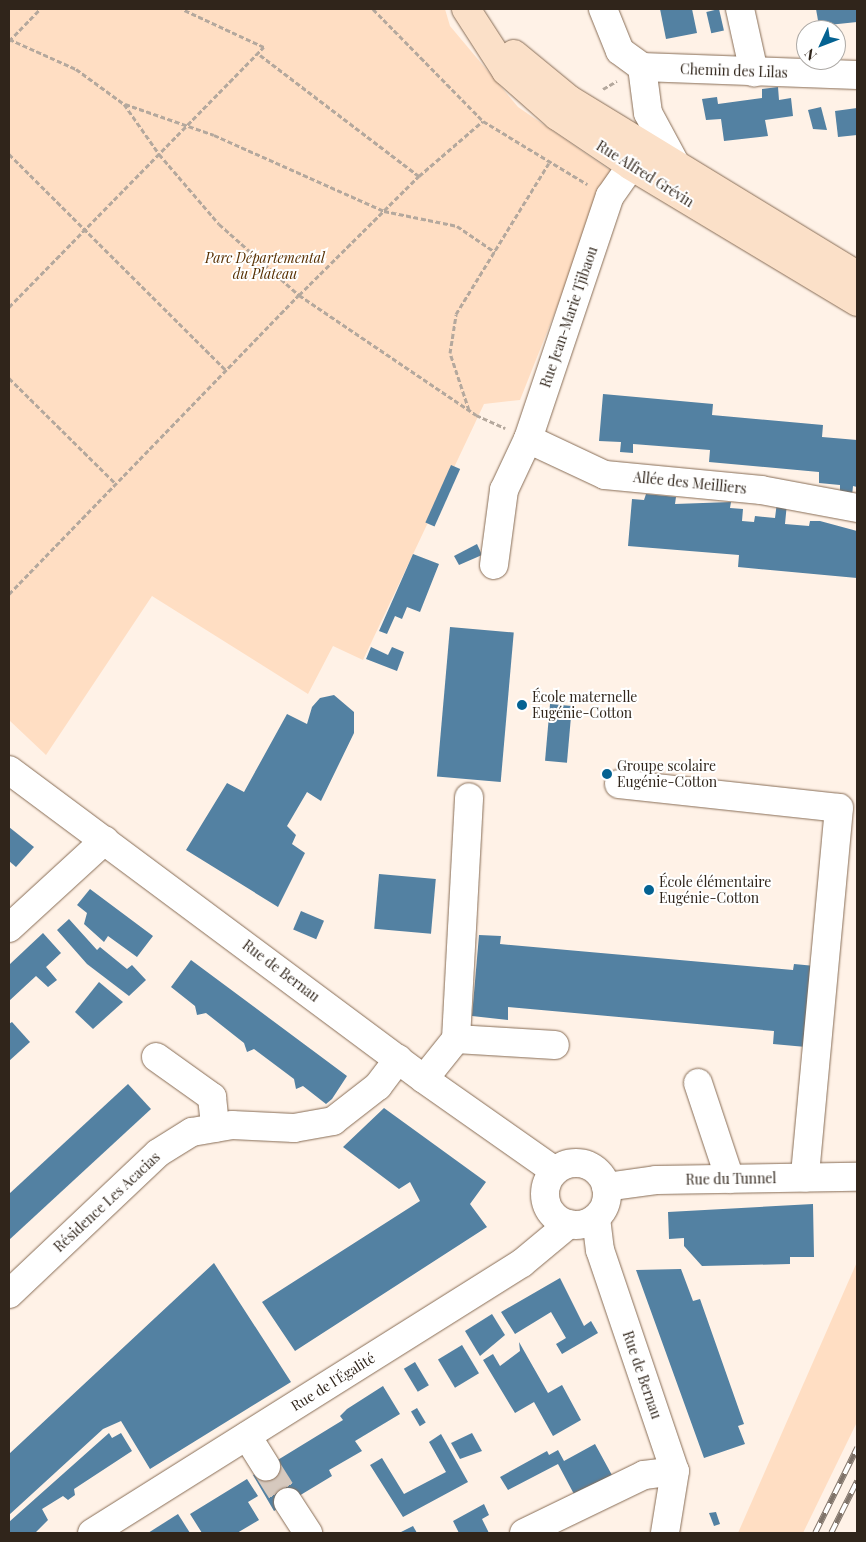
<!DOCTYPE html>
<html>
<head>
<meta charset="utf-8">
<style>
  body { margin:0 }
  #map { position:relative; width:866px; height:1542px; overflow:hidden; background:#fff2e7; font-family:"Playfair Display",serif }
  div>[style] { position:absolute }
  .green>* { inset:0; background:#ffdec3 }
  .building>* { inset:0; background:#5381a2; transform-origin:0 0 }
  .minor-tunnel>* { height:28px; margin-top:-14px; transform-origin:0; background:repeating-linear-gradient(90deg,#d6c9be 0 28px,transparent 0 42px) }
  .path>* { height:3px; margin-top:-1.5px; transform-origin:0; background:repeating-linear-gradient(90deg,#b4a89d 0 5px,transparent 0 7.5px) }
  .roads { filter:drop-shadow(0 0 1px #886d56) drop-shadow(0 0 1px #886d56) }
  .minor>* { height:28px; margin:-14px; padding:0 14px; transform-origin:14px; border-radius:14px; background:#fff }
  .minor>.ring { margin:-14px; padding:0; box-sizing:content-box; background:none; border:28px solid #fff; border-radius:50% }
  .major>* { height:28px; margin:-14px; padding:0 14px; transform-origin:14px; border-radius:14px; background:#fbe0c8 }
  .rail>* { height:5.5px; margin-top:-2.75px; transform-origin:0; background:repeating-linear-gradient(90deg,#fff 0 11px,#80746a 0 22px); box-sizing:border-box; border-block:1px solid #80746a }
  .dots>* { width:14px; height:14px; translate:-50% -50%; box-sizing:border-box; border:2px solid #fff; border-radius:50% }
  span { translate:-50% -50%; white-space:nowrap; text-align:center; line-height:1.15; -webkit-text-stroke:4px #fff; paint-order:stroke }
  .street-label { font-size:14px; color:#30251b }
  .park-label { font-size:14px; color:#572f00; font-style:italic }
  .poi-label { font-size:14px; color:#30251b }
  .left { translate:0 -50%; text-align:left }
  .frame { position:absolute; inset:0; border:10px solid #30251b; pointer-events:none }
  .north { position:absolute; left:796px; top:20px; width:50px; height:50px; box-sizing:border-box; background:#fff; border:1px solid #aca8a4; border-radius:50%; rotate:227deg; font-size:14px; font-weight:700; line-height:20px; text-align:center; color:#30251b }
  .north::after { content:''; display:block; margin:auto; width:18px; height:22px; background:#046292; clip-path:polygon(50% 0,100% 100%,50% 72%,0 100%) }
</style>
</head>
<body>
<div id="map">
  <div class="green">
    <i style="clip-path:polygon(9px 9px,445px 9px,450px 26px,518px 107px,611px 171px,520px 400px,484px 404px,363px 660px,333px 646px,308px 694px,152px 596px,46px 755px,9px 720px)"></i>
    <i style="clip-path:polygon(857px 1262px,857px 1422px,803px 1533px,738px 1533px)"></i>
  </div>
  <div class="building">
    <i style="clip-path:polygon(660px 9px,692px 9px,697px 33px,666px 39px)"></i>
    <i style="left:719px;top:9px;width:22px;height:13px;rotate:77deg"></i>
    <i style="clip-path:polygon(816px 9px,857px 9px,857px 22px,819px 26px)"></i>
    <i style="clip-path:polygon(778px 87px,779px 100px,791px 98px,793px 116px,765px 120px,768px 136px,724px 141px,721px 119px,706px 120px,702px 99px,717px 97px,718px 104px,762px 98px,762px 89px)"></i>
    <i style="clip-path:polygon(821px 107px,827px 130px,813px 129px,808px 110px)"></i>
    <i style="clip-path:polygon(857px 108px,857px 135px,838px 137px,835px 111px)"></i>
    <i style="clip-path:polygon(603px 394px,713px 404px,712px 415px,823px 425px,822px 437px,857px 440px,857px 487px,853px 486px,852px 496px,840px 495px,840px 485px,819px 483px,819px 472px,709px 462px,710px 450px,633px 444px,633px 453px,620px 452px,621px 442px,599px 441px)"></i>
    <i style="left:451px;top:465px;width:10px;height:63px;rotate:24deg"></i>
    <i style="clip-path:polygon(646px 494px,676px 497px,675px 504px,731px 502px,730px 508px,743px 509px,742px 521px,754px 522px,755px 516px,775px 518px,777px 502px,787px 503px,785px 524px,809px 526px,810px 521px,820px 521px,857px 531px,857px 578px,738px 567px,739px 555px,628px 546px,632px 499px,644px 500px)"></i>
    <i style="clip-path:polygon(477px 544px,482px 555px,459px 565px,454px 556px)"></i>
    <i style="clip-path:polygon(413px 554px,439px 564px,420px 612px,407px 607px,402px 619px,395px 616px,387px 634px,379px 631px)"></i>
    <i style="left:450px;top:627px;width:64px;height:150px;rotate:5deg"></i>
    <i style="clip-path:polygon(371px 647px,388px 655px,392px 647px,404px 652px,397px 671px,366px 659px)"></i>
    <i style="clip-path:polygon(334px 695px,354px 712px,354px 733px,321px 801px,307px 792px,287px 826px,296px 835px,292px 844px,305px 853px,278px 907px,186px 850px,227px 783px,244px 792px,287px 714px,307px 724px,312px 707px,320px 698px)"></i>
    <i style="left:550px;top:704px;width:22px;height:57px;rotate:5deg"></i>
    <i style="clip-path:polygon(9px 827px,34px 847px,16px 867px,9px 861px)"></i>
    <i style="left:379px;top:874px;width:57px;height:55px;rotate:5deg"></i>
    <i style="clip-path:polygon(90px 889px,153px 936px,137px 957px,108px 936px,104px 942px,84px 924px,87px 913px,77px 905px)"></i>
    <i style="left:301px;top:911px;width:25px;height:20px;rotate:23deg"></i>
    <i style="clip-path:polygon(69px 919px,97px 950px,100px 947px,127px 969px,132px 965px,146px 980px,129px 996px,87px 964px,57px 930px)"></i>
    <i style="clip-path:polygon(43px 933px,61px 953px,46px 967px,57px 980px,48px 987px,36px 976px,9px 1001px,9px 965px)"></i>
    <i style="clip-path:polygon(479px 935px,501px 936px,500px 944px,793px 970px,794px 964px,815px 966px,806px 1047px,773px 1044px,774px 1031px,508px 1007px,508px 1020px,472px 1016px)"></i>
    <i style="clip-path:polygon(191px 960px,347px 1076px,332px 1099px,326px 1104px,303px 1086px,296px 1089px,294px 1079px,254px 1049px,247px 1052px,244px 1043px,206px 1013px,197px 1015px,195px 1006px,171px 987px)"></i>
    <i style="clip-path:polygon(99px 982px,123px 1002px,93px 1029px,75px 1012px)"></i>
    <i style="clip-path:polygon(12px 1022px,30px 1042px,9px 1061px,9px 1024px)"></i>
    <i style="clip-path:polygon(128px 1084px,151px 1109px,9px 1240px,9px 1194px)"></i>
    <i style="clip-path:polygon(384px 1108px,486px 1182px,470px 1204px,487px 1227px,295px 1351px,262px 1302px,420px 1201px,410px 1182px,399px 1189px,343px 1147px)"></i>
    <i style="clip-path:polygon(813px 1204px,814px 1257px,790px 1257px,790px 1264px,702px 1266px,684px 1246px,684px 1238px,669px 1239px,668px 1212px)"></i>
    <i style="clip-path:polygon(214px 1263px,291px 1382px,150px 1469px,121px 1421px,103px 1429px,9px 1515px,9px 1454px)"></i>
    <i style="clip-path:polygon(681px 1269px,693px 1301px,700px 1299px,744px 1424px,738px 1426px,745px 1444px,704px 1458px,636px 1270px)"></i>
    <i style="clip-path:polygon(560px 1278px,584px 1326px,591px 1321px,598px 1333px,562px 1354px,556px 1344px,566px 1338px,551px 1312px,515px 1334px,501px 1312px)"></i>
    <i style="clip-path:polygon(492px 1314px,505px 1335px,480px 1356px,465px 1331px)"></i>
    <i style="clip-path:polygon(519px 1342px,548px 1393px,562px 1385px,581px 1420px,553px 1436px,534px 1402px,515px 1413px,483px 1360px,493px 1354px,500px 1366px,520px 1351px)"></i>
    <i style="left:462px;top:1345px;width:33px;height:28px;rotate:59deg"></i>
    <i style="left:415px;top:1362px;width:27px;height:13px;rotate:59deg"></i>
    <i style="clip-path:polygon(383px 1386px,400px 1414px,355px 1441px,362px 1451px,329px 1470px,332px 1476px,274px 1511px,253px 1475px,343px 1420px,340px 1416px,347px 1409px)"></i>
    <i style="left:417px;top:1408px;width:17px;height:7px;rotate:59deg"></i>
    <i style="clip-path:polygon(109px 1433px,112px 1438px,121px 1433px,132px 1451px,74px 1489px,75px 1495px,68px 1500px,63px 1496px,42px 1509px,48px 1520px,35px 1533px,9px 1533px,9px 1522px)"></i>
    <i style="clip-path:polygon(472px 1433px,482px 1451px,460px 1459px,451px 1443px)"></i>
    <i style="clip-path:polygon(441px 1434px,468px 1482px,403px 1517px,370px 1465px,382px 1458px,404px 1494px,446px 1472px,429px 1442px)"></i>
    <i style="clip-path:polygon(595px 1444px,613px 1477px,575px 1496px,558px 1464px,508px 1490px,500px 1477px,547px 1451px,549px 1455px,558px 1450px,564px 1461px)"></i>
    <i style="clip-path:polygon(247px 1479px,258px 1496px,248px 1502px,259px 1520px,237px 1533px,202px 1533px,190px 1514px)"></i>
    <i style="clip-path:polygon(484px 1504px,489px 1515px,482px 1519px,489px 1533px,459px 1533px,453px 1521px)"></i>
    <i style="clip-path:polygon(716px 1512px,720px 1524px,714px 1526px,709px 1513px)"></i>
    <i style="clip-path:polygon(178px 1514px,190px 1533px,148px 1533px)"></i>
    <i style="clip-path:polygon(413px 1526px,417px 1533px,399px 1533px)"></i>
  </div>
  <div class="minor-tunnel">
    <i style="left:266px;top:1467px;width:41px;rotate:57.8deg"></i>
  </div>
  <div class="path">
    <i style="left:373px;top:9px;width:157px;rotate:45.5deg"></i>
    <i style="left:9px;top:39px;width:73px;rotate:24.1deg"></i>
    <i style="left:76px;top:69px;width:59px;rotate:36.1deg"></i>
    <i style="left:124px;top:104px;width:61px;rotate:55deg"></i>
    <i style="left:159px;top:154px;width:92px;rotate:49.4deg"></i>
    <i style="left:219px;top:224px;width:107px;rotate:41.6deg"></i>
    <i style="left:299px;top:295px;width:214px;rotate:34.1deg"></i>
    <i style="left:476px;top:415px;width:32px;rotate:24deg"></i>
    <i style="left:9px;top:41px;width:45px;rotate:-45.9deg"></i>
    <i style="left:260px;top:55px;width:200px;rotate:37.3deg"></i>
    <i style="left:603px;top:89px;width:16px;rotate:-30deg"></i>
    <i style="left:125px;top:104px;width:94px;rotate:19.2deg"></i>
    <i style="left:214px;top:135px;width:186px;rotate:24.1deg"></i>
    <i style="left:384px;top:211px;width:75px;rotate:11.6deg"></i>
    <i style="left:457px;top:226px;width:46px;rotate:34.4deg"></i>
    <i style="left:9px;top:154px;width:305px;rotate:44.9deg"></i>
    <i style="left:9px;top:307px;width:364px;rotate:-45.6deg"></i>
    <i style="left:264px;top:47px;width:90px;rotate:-155.1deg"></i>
    <i style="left:9px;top:378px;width:151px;rotate:44.7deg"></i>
    <i style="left:469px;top:410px;width:60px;rotate:-108.4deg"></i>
    <i style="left:450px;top:353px;width:39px;rotate:-81deg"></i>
    <i style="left:456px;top:314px;width:177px;rotate:-58.4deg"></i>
    <i style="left:9px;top:594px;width:417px;rotate:-45.9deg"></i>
    <i style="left:299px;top:295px;width:169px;rotate:-44.8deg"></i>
    <i style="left:419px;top:176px;width:84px;rotate:-40.7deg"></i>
    <i style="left:483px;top:121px;width:122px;rotate:31.2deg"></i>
  </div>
  <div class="roads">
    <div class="minor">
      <i style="left:603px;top:9px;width:45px;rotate:68deg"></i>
      <i style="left:620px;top:51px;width:27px;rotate:36deg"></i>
      <i style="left:642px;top:67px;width:46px;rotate:82.6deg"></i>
      <i style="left:648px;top:113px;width:55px;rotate:61.6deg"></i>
      <i style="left:740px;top:9px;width:65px;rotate:77.5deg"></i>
      <i style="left:642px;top:67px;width:215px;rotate:2.1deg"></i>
      <i style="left:528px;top:439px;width:85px;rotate:25.1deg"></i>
      <i style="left:605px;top:475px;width:157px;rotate:5.5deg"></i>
      <i style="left:761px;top:490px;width:98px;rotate:10.6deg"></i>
      <i style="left:494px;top:565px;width:76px;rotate:-82.4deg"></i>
      <i style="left:504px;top:490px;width:56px;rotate:-64.8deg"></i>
      <i style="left:528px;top:439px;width:256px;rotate:-71.4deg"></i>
      <i style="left:610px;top:196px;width:37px;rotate:-55deg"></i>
      <i style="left:9px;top:770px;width:517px;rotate:36.67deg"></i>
      <i style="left:424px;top:1079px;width:160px;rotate:35.1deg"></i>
      <i style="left:619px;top:784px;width:221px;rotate:6.2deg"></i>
      <i style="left:839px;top:808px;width:371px;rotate:95.3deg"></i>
      <i style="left:9px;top:928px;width:130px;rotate:-42.5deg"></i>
      <i style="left:456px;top:1039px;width:99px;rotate:3.5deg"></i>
      <i style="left:156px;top:1057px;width:69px;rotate:35.5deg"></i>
      <i style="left:212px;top:1097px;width:31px;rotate:84deg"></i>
      <i style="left:424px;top:1079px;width:51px;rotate:-51.3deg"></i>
      <i style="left:456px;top:1039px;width:242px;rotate:-86.9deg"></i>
      <i style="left:698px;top:1083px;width:101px;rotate:71.6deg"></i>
      <i class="ring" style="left:545px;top:1163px;width:34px;height:34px"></i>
      <i style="left:606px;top:1187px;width:50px;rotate:-8deg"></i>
      <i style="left:656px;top:1180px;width:201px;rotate:-0.9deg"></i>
      <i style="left:596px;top:1218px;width:32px;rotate:83deg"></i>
      <i style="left:600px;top:1250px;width:233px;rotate:71.3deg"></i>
      <i style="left:675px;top:1471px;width:63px;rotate:99.2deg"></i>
      <i style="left:9px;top:1294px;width:205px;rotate:-43.4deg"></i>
      <i style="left:158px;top:1153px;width:40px;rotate:-32deg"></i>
      <i style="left:192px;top:1132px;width:41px;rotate:-9.9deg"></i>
      <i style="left:232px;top:1125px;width:62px;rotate:2.8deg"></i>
      <i style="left:294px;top:1128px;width:40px;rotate:-10deg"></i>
      <i style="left:333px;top:1121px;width:57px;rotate:-37.9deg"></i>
      <i style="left:378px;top:1086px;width:34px;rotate:-53deg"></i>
      <i style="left:247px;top:1436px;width:36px;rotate:58deg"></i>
      <i style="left:288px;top:1502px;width:37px;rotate:57deg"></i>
      <i style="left:92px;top:1533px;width:508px;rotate:-32.12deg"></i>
      <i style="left:522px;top:1263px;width:61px;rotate:-39.7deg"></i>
      <i style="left:524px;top:1533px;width:133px;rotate:-25.8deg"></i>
      <i style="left:644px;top:1475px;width:31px;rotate:-7deg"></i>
    </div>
    <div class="major">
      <i style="left:466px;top:9px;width:74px;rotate:57.2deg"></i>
      <i style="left:506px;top:71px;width:68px;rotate:41.4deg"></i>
      <i style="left:557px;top:116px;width:89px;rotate:34deg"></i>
      <i style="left:631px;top:166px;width:264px;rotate:31deg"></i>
      <i style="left:514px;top:54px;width:72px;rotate:39.4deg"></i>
      <i style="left:570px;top:100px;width:336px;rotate:31.4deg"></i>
    </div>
  </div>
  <div class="rail">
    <i style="left:815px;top:1533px;width:95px;rotate:-63.7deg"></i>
    <i style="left:831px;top:1533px;width:58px;rotate:-63.4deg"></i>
  </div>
  <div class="dots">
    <i style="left:522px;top:705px;background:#046292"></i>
    <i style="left:607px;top:774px;background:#046292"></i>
    <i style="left:649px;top:890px;background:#046292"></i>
  </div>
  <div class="street-label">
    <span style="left:734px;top:71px;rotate:2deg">Chemin des Lilas</span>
    <span style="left:645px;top:174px;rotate:32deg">Rue Alfred Grévin</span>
    <span style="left:569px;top:317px;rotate:-71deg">Rue Jean-Marie Tjibaou</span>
    <span style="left:690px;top:483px;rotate:6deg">Allée des Meilliers</span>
    <span style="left:281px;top:971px;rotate:37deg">Rue de Bernau</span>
    <span style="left:731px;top:1179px;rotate:-1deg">Rue du Tunnel</span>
    <span style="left:107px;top:1202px;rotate:-43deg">Résidence Les Acacias</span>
    <span style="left:642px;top:1375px;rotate:71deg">Rue de Bernau</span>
    <span style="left:333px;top:1382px;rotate:-32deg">Rue de l'Égalité</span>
  </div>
  <div class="park-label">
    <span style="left:265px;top:266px">Parc Départemental<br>du Plateau</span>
  </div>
  <div class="poi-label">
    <span class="left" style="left:532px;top:705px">École maternelle<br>Eugénie-Cotton</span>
    <span class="left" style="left:617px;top:774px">Groupe scolaire<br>Eugénie-Cotton</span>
    <span class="left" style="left:659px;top:890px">École élémentaire<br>Eugénie-Cotton</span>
  </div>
  <div class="frame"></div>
  <div class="north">N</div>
</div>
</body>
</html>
